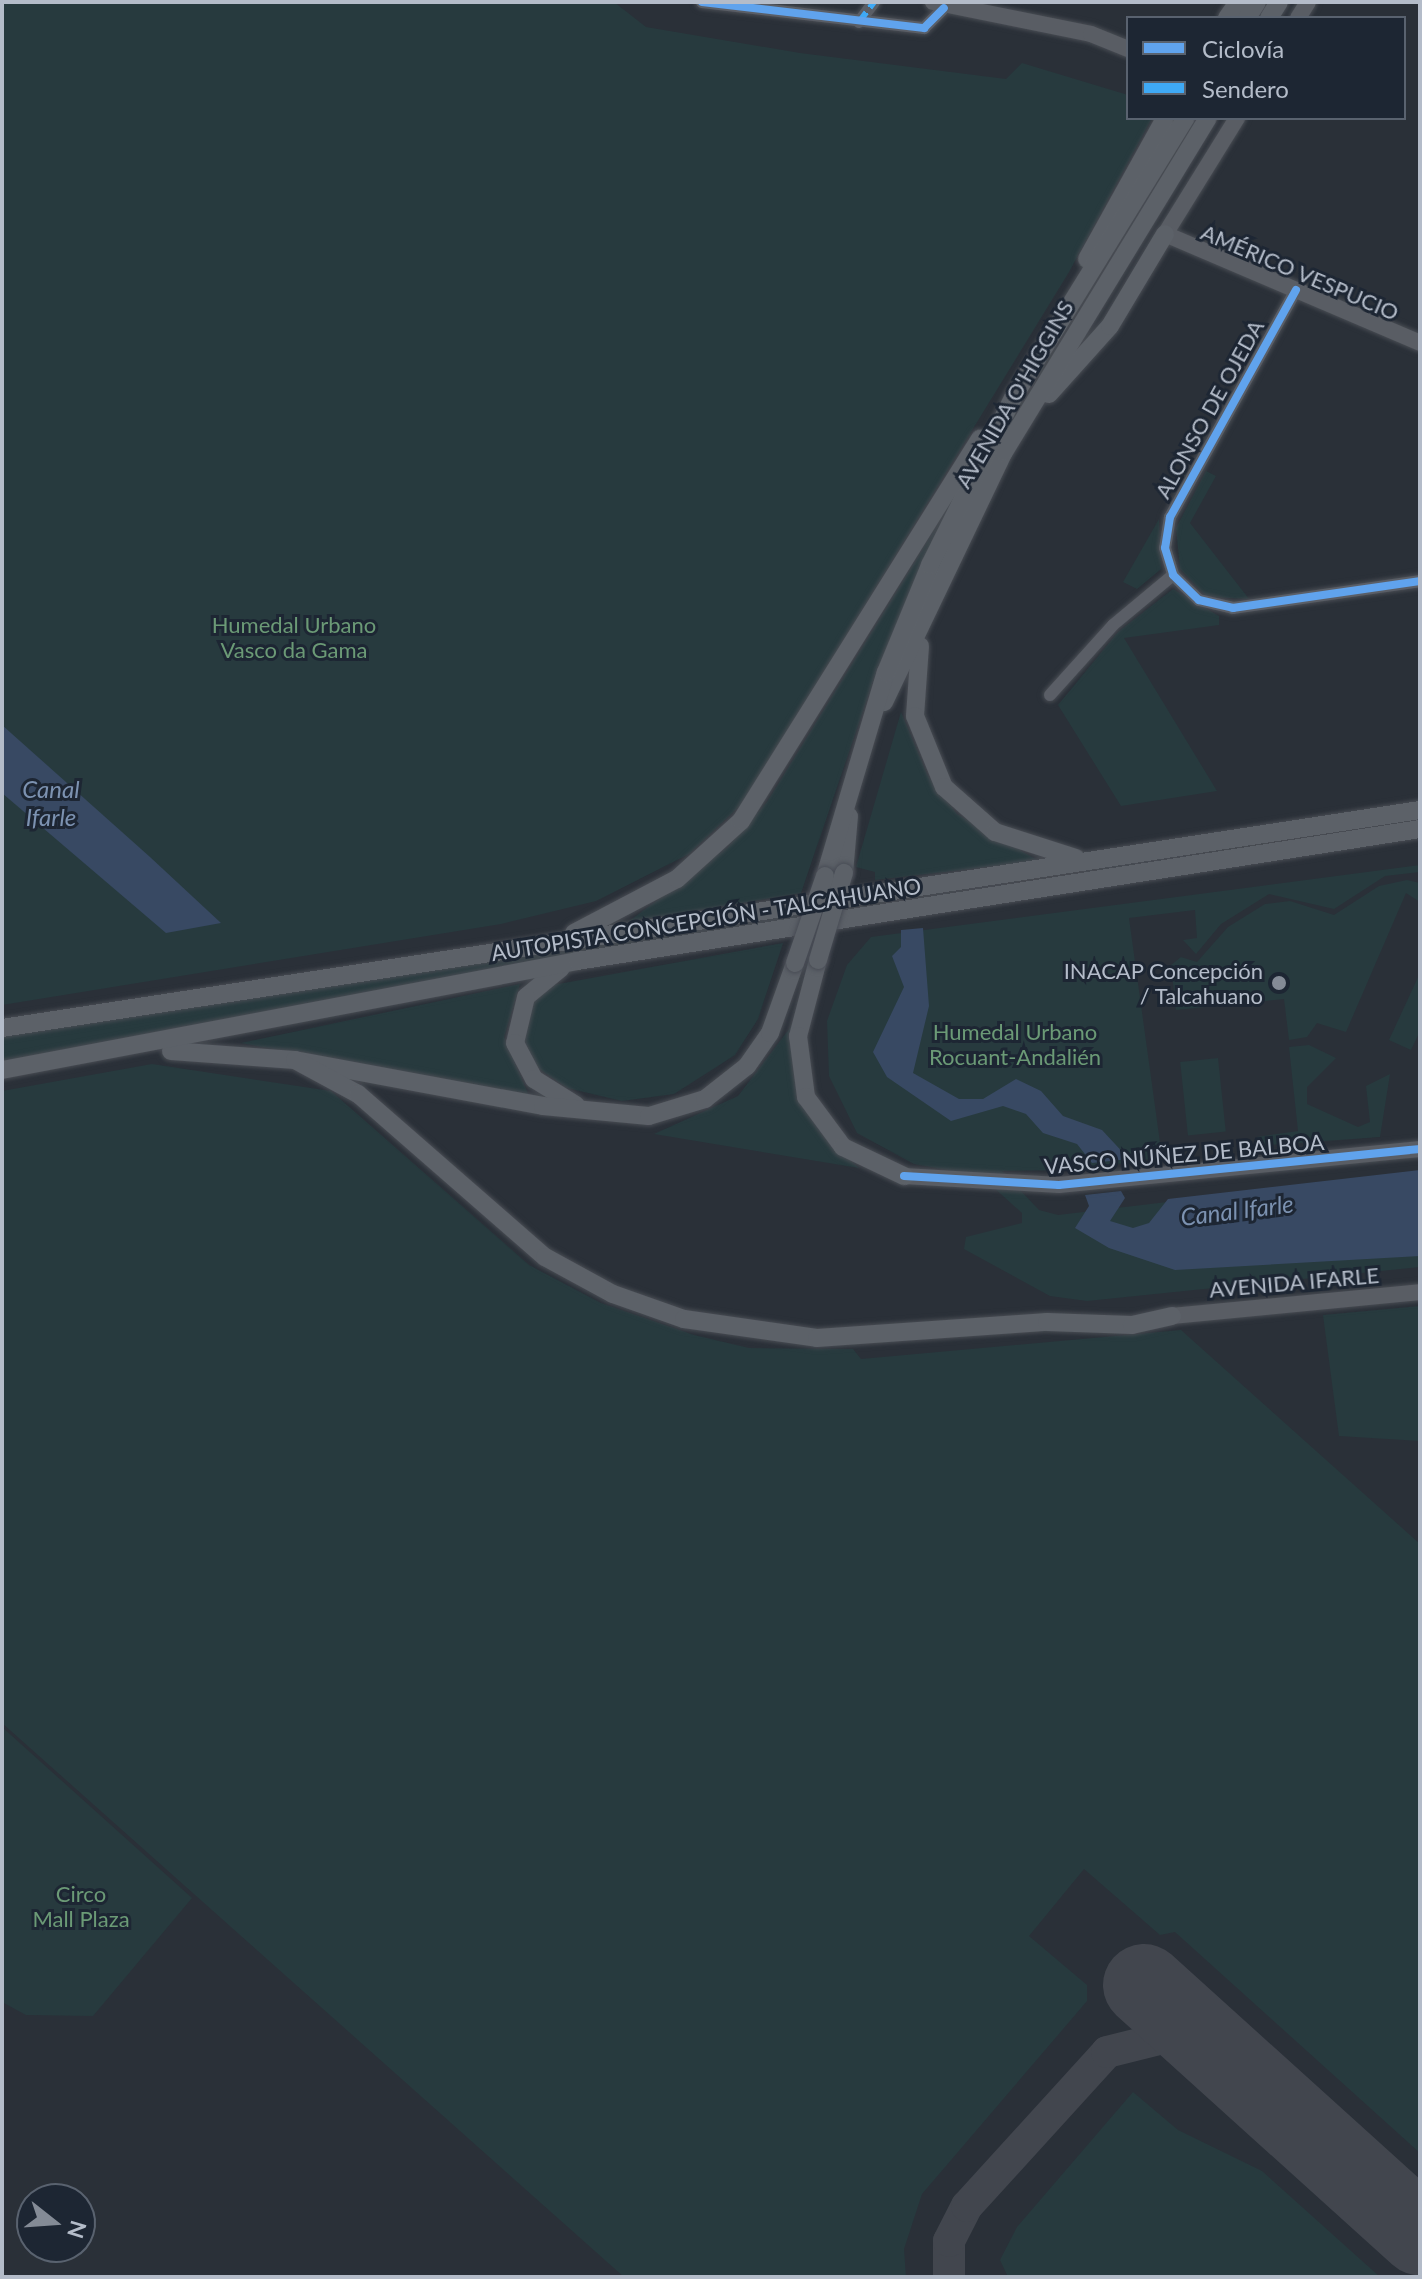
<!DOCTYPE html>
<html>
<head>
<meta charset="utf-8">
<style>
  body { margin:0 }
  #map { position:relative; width:1422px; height:2279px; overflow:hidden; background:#2a3038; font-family:Lato,sans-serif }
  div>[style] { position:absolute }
  .green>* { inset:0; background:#273a3e; transform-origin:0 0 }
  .water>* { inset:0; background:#384963 }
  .taxiway>* { height:32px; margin:-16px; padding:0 16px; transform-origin:16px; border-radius:16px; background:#42464e }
  .runway>* { height:82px; margin:-41px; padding:0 41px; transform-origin:41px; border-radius:41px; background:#42464e }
  .roads { filter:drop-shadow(0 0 2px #484c53) drop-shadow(0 0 2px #484c53) }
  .street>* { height:12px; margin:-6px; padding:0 6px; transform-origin:6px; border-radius:6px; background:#5a5e66 }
  .secondary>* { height:16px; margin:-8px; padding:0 8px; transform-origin:8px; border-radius:8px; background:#595d64 }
  .primary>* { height:18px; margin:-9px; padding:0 9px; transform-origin:9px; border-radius:9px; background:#5c6168 }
  .bridges { filter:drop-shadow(0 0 2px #484c55) drop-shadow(0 0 2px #484c55) }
  .primary-bridge>* { height:18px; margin:-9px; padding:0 9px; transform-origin:9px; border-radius:9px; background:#5c6168 }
  .quiet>* { height:6px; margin-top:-3px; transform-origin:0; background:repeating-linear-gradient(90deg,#3fa9f5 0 12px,transparent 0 18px) }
  .cycleway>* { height:8px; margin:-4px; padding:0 4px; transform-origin:4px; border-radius:4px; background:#60a3ed }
  .dots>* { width:22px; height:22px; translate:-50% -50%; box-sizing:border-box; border:4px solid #1d2633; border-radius:50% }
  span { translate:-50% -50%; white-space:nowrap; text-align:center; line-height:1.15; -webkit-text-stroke:6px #1d2633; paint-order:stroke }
  .street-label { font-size:22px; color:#b4bcc9 }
  .park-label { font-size:22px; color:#6b9a76 }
  .poi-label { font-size:22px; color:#b4bcc9 }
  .right { translate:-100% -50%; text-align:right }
  .water-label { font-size:24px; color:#7c92b1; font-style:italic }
  .frame { position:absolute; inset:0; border:4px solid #b4bcc9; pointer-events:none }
  .legend { position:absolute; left:1126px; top:16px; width:280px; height:104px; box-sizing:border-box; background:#1d2633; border:2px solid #59626f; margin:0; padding:10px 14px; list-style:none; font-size:24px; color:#b4bcc9 }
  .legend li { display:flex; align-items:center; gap:16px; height:40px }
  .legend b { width:40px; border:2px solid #59626f }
  .north { position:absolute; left:16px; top:2183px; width:80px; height:80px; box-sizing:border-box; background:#1d2633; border:2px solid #59626f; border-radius:50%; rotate:107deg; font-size:22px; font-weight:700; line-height:32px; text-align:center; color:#b4bcc9 }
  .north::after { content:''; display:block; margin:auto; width:28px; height:36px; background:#848b96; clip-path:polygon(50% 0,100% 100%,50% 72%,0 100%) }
</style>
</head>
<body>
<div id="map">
  <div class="green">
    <i style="clip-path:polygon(2px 2px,614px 2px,646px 27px,800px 53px,1006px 79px,1022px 63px,1128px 95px,1128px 118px,1152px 118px,1069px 272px,745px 801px,689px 854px,596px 901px,501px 924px,2px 1005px)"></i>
    <i style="clip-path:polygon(1206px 471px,1216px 476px,1190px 523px,1249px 599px,1207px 597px,1180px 569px,1176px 528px)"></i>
    <i style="clip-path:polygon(949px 506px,878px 667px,801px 893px,628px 922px,728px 847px,767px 802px)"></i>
    <i style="clip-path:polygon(1159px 519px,1161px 569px,1137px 589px,1123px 582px)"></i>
    <i style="clip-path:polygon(1173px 589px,1219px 616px,1219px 625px,1124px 638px,1217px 791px,1121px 806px,1058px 705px,1118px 632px)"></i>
    <i style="clip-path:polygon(901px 712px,928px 776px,957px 814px,1039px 861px,875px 880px,875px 872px,856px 867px)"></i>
    <i style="clip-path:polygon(1420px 865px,1420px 872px,1385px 876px,1334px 909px,1269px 894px,1221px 924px,1196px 954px,1183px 940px,1197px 938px,1195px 910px,1129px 918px,1162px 1157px,1080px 1170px,1002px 1171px,1039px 1210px,1058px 1215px,1420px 1172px,1420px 1267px,1087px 1301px,1050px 1296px,964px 1249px,966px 1237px,1022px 1223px,1022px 1213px,981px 1176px,914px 1164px,857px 1133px,829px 1076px,827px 1021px,847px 965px,871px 937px)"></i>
    <i style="clip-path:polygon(1407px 880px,1420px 883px,1420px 902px,1406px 893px,1346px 1032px,1317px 1023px,1307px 1037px,1289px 1040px,1284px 999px,1176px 1010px,1171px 965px,1181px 957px,1197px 962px,1228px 927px,1265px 904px,1290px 901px,1334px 915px,1379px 886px)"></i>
    <i style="clip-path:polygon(798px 914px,796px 920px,2px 1062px,2px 1036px)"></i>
    <i style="clip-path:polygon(783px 943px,758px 1019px,735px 1055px,674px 1094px,622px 1101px,567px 1088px,535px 1066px,522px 1035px,530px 1005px,553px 985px)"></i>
    <i style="clip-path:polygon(1420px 973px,1420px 1031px,1411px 1050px,1389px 1040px)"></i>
    <i style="clip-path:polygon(520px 984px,504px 1037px,529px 1096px,241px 1043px)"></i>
    <i style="clip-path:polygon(793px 1024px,799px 1094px,821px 1133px,859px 1168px,654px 1134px,738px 1096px)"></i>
    <i style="clip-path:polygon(1309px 1045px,1336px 1058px,1307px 1087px,1307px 1104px,1358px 1127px,1370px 1122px,1366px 1086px,1390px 1074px,1380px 1137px,1258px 1146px,1257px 1137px,1298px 1131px,1289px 1047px)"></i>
    <i style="left:1218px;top:1058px;width:74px;height:38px;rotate:84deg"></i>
    <i style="clip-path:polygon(152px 1064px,331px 1091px,529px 1265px,601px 1303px,694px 1335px,749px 1348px,853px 1349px,861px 1359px,1181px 1330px,1420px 1544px,1420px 2153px,1175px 1932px,1160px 1935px,1084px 1869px,1029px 1936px,1087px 1985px,1087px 2001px,922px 2194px,904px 2249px,906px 2277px,624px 2277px,2px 1723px,2px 1091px)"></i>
    <i style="clip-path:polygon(1420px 1306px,1420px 1441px,1339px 1436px,1323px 1315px)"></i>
    <i style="clip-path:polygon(2px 1727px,192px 1898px,93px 2016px,26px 2015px,2px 2002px)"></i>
    <i style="clip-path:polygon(1133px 2092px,1178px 2130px,1262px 2171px,1380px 2277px,1008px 2277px,1000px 2260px,1017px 2227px)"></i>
  </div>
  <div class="water">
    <i style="clip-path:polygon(2px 725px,150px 857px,221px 923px,166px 933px,2px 793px)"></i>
    <i style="clip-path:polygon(923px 928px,929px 1006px,913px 1073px,959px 1099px,983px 1099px,1016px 1079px,1041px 1091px,1063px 1116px,1102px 1130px,1129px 1159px,1092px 1163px,1077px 1144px,1043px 1133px,1026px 1114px,1003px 1106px,951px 1121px,887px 1077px,873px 1052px,904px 987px,892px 956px,901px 947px,901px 930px)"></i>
    <i style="clip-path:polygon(1420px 1170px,1420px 1256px,1175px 1270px,1109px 1248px,1075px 1228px,1089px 1206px,1085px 1195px,1121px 1191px,1125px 1198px,1110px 1221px,1133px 1228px,1149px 1223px,1168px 1199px)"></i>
  </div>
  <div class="taxiway">
    <i style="left:949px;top:2277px;width:36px;rotate:-90deg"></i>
    <i style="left:949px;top:2241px;width:39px;rotate:-63deg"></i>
    <i style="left:967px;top:2206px;width:208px;rotate:-47.7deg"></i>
    <i style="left:1107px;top:2052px;width:62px;rotate:-14deg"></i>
    <i style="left:1167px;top:2037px;width:62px;rotate:19.9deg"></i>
  </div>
  <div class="runway">
    <i style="left:1144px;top:1985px;width:372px;rotate:42.1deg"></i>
  </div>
  <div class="roads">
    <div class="street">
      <i style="left:702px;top:2px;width:224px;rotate:6.7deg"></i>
      <i style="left:924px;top:28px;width:28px;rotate:-45deg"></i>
      <i style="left:859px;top:22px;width:25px;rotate:-53deg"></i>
      <i style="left:1296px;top:290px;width:260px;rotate:119deg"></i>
      <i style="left:1170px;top:517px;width:31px;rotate:99deg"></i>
      <i style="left:1165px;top:548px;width:28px;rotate:73deg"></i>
      <i style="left:1173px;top:575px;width:36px;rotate:44deg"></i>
      <i style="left:1199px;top:600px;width:35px;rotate:13deg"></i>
      <i style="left:1233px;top:608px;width:189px;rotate:-8.2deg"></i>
      <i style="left:1050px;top:695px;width:94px;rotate:-48deg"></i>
      <i style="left:1113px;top:625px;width:78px;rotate:-39.8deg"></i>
    </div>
    <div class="secondary">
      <i style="left:933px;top:2px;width:161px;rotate:11.4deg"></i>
      <i style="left:1091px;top:34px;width:40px;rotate:22deg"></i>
      <i style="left:1298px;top:18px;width:19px;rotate:-58deg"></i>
      <i style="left:1237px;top:118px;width:137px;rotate:121.8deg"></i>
      <i style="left:1165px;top:234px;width:277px;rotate:23.1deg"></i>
      <i style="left:904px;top:1176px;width:155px;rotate:3.3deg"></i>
      <i style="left:1059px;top:1185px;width:363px;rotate:-5.7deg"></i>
      <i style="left:1172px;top:1316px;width:249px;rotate:-5.5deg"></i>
    </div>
    <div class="primary">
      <i style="left:1227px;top:18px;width:19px;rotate:-55deg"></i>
      <i style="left:1247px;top:18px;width:19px;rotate:-58deg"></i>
      <i style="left:1269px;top:18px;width:19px;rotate:-58deg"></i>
      <i style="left:1087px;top:259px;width:161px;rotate:-61deg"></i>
      <i style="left:1049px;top:394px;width:91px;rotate:-48.1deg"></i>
      <i style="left:1110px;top:326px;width:107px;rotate:-59.1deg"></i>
      <i style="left:920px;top:646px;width:70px;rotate:94.1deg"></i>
      <i style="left:915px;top:716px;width:77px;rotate:67.8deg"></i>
      <i style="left:944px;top:787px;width:68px;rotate:41.4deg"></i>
      <i style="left:995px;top:832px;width:85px;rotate:17.8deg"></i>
      <i style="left:884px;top:702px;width:277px;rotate:-64.4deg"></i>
      <i style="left:1004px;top:452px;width:391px;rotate:-58.6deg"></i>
      <i style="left:844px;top:873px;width:57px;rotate:-85deg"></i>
      <i style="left:825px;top:876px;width:213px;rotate:-73.4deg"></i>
      <i style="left:886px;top:672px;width:116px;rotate:-67.6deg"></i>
      <i style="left:930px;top:565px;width:189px;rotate:-63.6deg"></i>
      <i style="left:1014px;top:396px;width:327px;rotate:-58.3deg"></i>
      <i style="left:574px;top:933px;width:116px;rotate:-27.7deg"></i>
      <i style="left:677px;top:879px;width:86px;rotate:-42.2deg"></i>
      <i style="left:741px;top:821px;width:451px;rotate:-58deg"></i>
      <i style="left:818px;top:960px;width:79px;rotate:104.7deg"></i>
      <i style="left:798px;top:1036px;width:62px;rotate:82.5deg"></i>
      <i style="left:806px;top:1097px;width:62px;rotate:53.5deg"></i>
      <i style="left:843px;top:1147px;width:68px;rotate:25.4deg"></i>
      <i style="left:561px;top:968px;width:45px;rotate:140.4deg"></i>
      <i style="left:526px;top:997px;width:47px;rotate:103.4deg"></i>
      <i style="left:515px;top:1043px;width:41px;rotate:62.2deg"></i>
      <i style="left:534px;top:1079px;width:49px;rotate:31.8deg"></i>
      <i style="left:2px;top:1028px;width:1435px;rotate:-8.74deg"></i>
      <i style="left:171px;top:1051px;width:124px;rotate:4.2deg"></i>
      <i style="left:295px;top:1060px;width:252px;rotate:10.5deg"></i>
      <i style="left:543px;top:1106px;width:106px;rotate:5.4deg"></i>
      <i style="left:649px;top:1116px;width:59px;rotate:-16.9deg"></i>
      <i style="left:705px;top:1099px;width:53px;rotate:-38.2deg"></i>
      <i style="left:747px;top:1066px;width:40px;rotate:-55.1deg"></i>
      <i style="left:770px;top:1033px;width:74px;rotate:-70.3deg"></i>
      <i style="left:295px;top:1060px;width:72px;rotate:28.4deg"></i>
      <i style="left:358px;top:1094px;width:248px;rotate:41.1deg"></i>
      <i style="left:545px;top:1257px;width:77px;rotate:28.6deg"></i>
      <i style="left:613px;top:1294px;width:75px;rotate:19.4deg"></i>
      <i style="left:684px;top:1319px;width:134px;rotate:8.1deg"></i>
      <i style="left:817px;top:1338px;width:231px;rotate:-4deg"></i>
      <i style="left:1047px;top:1322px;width:85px;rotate:2deg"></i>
      <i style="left:1132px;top:1325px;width:41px;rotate:-12.7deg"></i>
      <i style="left:2px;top:1070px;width:585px;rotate:-10.73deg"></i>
      <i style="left:577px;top:961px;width:853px;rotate:-8.9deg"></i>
    </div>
  </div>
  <div class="bridges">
    <div class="primary-bridge">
      <i style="left:818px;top:960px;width:91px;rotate:-73.4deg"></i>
      <i style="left:795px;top:963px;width:92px;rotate:-71deg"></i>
    </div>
  </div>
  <div class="quiet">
    <i style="left:859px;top:22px;width:25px;rotate:-53deg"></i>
  </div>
  <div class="cycleway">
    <i style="left:702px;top:2px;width:224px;rotate:6.7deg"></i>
    <i style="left:924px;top:28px;width:28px;rotate:-45deg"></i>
    <i style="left:1296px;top:290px;width:260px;rotate:119deg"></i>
    <i style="left:1170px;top:517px;width:31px;rotate:99deg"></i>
    <i style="left:1165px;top:548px;width:28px;rotate:73deg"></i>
    <i style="left:1173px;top:575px;width:36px;rotate:44deg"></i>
    <i style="left:1199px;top:600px;width:35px;rotate:13deg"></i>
    <i style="left:1233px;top:608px;width:189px;rotate:-8.2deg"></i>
    <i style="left:904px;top:1176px;width:155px;rotate:3.3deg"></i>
    <i style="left:1059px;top:1185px;width:363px;rotate:-5.7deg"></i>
  </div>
  <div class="dots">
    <i style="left:1279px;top:983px;background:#848b96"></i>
  </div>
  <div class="street-label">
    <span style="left:1300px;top:272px;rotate:23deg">AMÉRICO VESPUCIO</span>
    <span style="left:1014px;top:394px;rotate:-60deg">AVENIDA O'HIGGINS</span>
    <span style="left:1209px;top:409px;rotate:-61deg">ALONSO DE OJEDA</span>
    <span style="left:706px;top:919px;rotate:-9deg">AUTOPISTA CONCEPCIÓN - TALCAHUANO</span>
    <span style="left:1184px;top:1154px;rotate:-5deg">VASCO NÚÑEZ DE BALBOA</span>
    <span style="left:1294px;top:1282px;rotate:-5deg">AVENIDA IFARLE</span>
  </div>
  <div class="park-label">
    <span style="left:294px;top:637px">Humedal Urbano<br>Vasco da Gama</span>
    <span style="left:1015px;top:1044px">Humedal Urbano<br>Rocuant-Andalién</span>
    <span style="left:81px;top:1906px">Circo<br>Mall Plaza</span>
  </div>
  <div class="poi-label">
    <span class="right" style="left:1263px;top:983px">INACAP Concepción<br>/ Talcahuano</span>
  </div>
  <div class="water-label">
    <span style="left:51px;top:803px">Canal<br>Ifarle</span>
    <span style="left:1237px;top:1210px;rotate:-7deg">Canal Ifarle</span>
  </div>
  <div class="frame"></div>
  <ul class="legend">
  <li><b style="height:10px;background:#60a3ed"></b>Ciclovía</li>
  <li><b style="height:10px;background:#3fa9f5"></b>Sendero</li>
  </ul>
  <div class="north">N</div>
</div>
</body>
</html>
